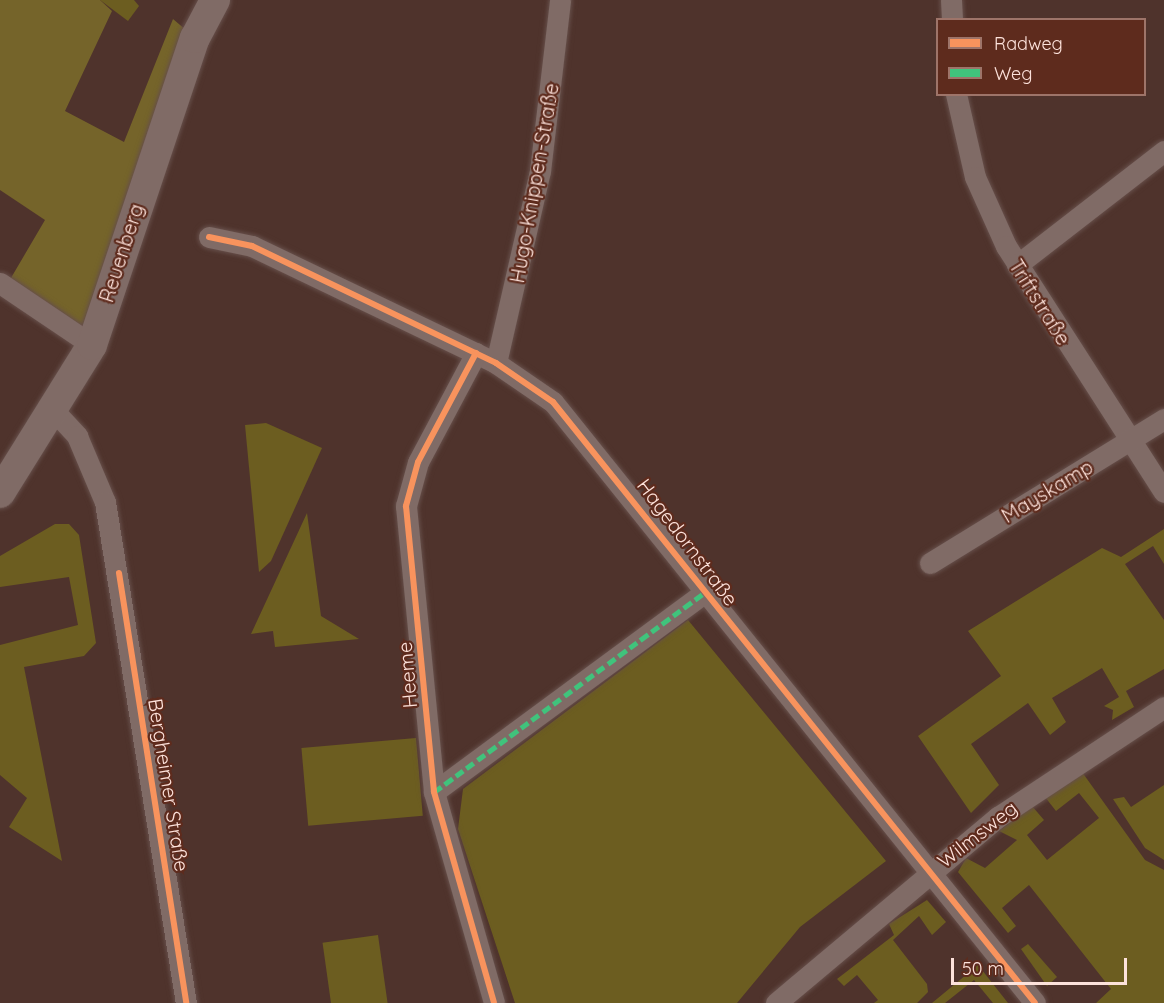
<!DOCTYPE html>
<html>
<head>
<meta charset="utf-8">
<style>
  body { margin:0 }
  #map { position:relative; width:1164px; height:1003px; overflow:hidden; background:#4f332c; font-family:Quicksand,sans-serif }
  div>[style] { position:absolute }
  .green>* { inset:0; background:#6c5d20; transform-origin:0 0 }
  .forest>* { inset:0; background:#75642a }
  .roads { filter:drop-shadow(0 0 2px #664f4a) drop-shadow(0 0 2px #664f4a) }
  .minor>* { height:21px; margin:-10.5px; padding:0 10.5px; transform-origin:10.5px; border-radius:10.5px; background:#806b66 }
  .secondary>* { height:30px; margin:-15px; padding:0 15px; transform-origin:15px; border-radius:15px; background:#806b66 }
  .quiet>* { height:4.5px; margin-top:-2.25px; transform-origin:0; background:repeating-linear-gradient(90deg,#40c37c 0 9px,transparent 0 13.5px) }
  .cycleway>* { height:6px; margin:-3px; padding:0 3px; transform-origin:3px; border-radius:3px; background:#f8935d }
  span { translate:-50% -50%; white-space:nowrap; text-align:center; line-height:1.15; -webkit-text-stroke:4.5px #5e2b1d; paint-order:stroke }
  .street-label { font-size:20px; color:#fde2db }
  .legend { position:absolute; left:936px; top:18px; width:210px; height:78px; box-sizing:border-box; background:#5e2b1d; border:2px solid #9e7469; margin:0; padding:8px 10px; list-style:none; font-size:18px; color:#fde2db }
  .legend li { display:flex; align-items:center; gap:12px; height:30px }
  .legend b { width:30px; border:2px solid #9e7469 }
  .scale { position:absolute; left:951px; top:958px; width:176px; height:27px; box-sizing:border-box; border:3px solid #fde2db; border-top:0; padding-left:8px; font-size:18px; line-height:21px; white-space:nowrap; color:#fde2db; -webkit-text-stroke:4px #5e2b1d; paint-order:stroke }
</style>
</head>
<body>
<div id="map">
  <div class="green">
    <i style="clip-path:polygon(100px 0,134px 0,139px 6px,128px 21px)"></i>
    <i style="clip-path:polygon(266px 423px,322px 448px,271px 561px,259px 572px,245px 425px)"></i>
    <i style="clip-path:polygon(307px 513px,321px 616px,359px 639px,275px 647px,273px 631px,251px 634px)"></i>
    <i style="clip-path:polygon(55px 524px,69px 524px,79px 535px,96px 643px,84px 656px,24px 667px,62px 861px,9px 827px,27px 798px,0 775px,0 645px,78px 625px,69px 577px,0 587px,0 556px)"></i>
    <i style="clip-path:polygon(1164px 529px,1164px 564px,1153px 546px,1125px 564px,1164px 620px,1164px 669px,1126px 691px,1134px 707px,1112px 720px,1113px 710px,1104px 706px,1119px 697px,1102px 668px,1052px 698px,1066px 722px,1050px 735px,1028px 703px,971px 744px,999px 785px,971px 813px,918px 736px,1001px 676px,968px 631px,1102px 548px,1121px 557px)"></i>
    <i style="clip-path:polygon(688px 620px,886px 861px,800px 927px,737px 1003px,515px 1003px,458px 829px,463px 789px)"></i>
    <i style="left:416px;top:738px;width:78px;height:115px;rotate:85deg"></i>
    <i style="clip-path:polygon(1082px 772px,1145px 860px,1164px 870px,1164px 1003px,1096px 1003px,1111px 989px,1029px 885px,1002px 908px,1016px 926px,1008px 933px,958px 872px,966px 858px,985px 868px,1017px 840px,999px 831px,1032px 806px,1044px 820px,1027px 835px,1047px 860px,1099px 818px,1079px 793px,1056px 811px,1045px 797px)"></i>
    <i style="clip-path:polygon(1164px 785px,1164px 860px,1145px 848px,1113px 799px,1124px 797px,1131px 807px)"></i>
    <i style="clip-path:polygon(927px 900px,946px 922px,932px 935px,919px 916px,893px 940px,927px 984px,928px 992px,917px 1003px,874px 1003px,878px 1000px,857px 975px,844px 986px,837px 979px,894px 935px,889px 924px)"></i>
    <i style="left:378px;top:935px;width:69px;height:56px;rotate:82deg"></i>
    <i style="clip-path:polygon(1028px 944px,1057px 977px,1047px 986px,1021px 949px)"></i>
    <i style="clip-path:polygon(978px 965px,1008px 1003px,993px 1003px,974px 980px,945px 1003px,932px 1003px)"></i>
  </div>
  <div class="forest">
    <i style="clip-path:polygon(0 0,100px 0,112px 11px,65px 111px,124px 142px,173px 19px,193px 36px,91px 337px,8px 283px,45px 220px,0 190px)"></i>
  </div>
  <div class="roads">
    <div class="minor">
      <i style="left:951px;top:0;width:20px;rotate:87deg"></i>
      <i style="left:956px;top:94px;width:85px;rotate:77.1deg"></i>
      <i style="left:975px;top:177px;width:76px;rotate:65.8deg"></i>
      <i style="left:1006px;top:246px;width:292px;rotate:57.3deg"></i>
      <i style="left:209px;top:237px;width:44px;rotate:11.8deg"></i>
      <i style="left:252px;top:246px;width:271px;rotate:25.6deg"></i>
      <i style="left:496px;top:363px;width:69px;rotate:34.4deg"></i>
      <i style="left:553px;top:402px;width:770px;rotate:51.27deg"></i>
      <i style="left:1017px;top:265px;width:186px;rotate:-37.8deg"></i>
      <i style="left:0;top:283px;width:111px;rotate:34deg"></i>
      <i style="left:476px;top:353px;width:123px;rotate:118deg"></i>
      <i style="left:418px;top:462px;width:46px;rotate:105.3deg"></i>
      <i style="left:406px;top:506px;width:287px;rotate:84.4deg"></i>
      <i style="left:434px;top:792px;width:219px;rotate:74.1deg"></i>
      <i style="left:496px;top:363px;width:197px;rotate:-77.1deg"></i>
      <i style="left:540px;top:171px;width:172px;rotate:-83.3deg"></i>
      <i style="left:55px;top:412px;width:33px;rotate:47deg"></i>
      <i style="left:77px;top:436px;width:72px;rotate:67deg"></i>
      <i style="left:105px;top:502px;width:508px;rotate:80.82deg"></i>
      <i style="left:930px;top:563px;width:275px;rotate:-31.6deg"></i>
      <i style="left:434px;top:792px;width:337px;rotate:-36.4deg"></i>
      <i style="left:776px;top:1003px;width:290px;rotate:-40deg"></i>
      <i style="left:998px;top:817px;width:199px;rotate:-33.5deg"></i>
    </div>
    <div class="secondary">
      <i style="left:0;top:493px;width:174px;rotate:-58.1deg"></i>
      <i style="left:92px;top:345px;width:324px;rotate:-71.5deg"></i>
      <i style="left:195px;top:38px;width:43px;rotate:-62.2deg"></i>
    </div>
  </div>
  <div class="quiet">
    <i style="left:434px;top:792px;width:337px;rotate:-36.4deg"></i>
  </div>
  <div class="cycleway">
    <i style="left:209px;top:237px;width:44px;rotate:11.8deg"></i>
    <i style="left:252px;top:246px;width:271px;rotate:25.6deg"></i>
    <i style="left:496px;top:363px;width:69px;rotate:34.4deg"></i>
    <i style="left:553px;top:402px;width:770px;rotate:51.27deg"></i>
    <i style="left:476px;top:353px;width:123px;rotate:118deg"></i>
    <i style="left:418px;top:462px;width:46px;rotate:105.3deg"></i>
    <i style="left:406px;top:506px;width:287px;rotate:84.4deg"></i>
    <i style="left:434px;top:792px;width:219px;rotate:74.1deg"></i>
    <i style="left:119px;top:573px;width:435px;rotate:81.1deg"></i>
  </div>
  <div class="street-label">
    <span style="left:534px;top:183px;rotate:-80deg">Hugo-Knippen-Straße</span>
    <span style="left:121px;top:253px;rotate:-72deg">Reuenberg</span>
    <span style="left:1040px;top:302px;rotate:58deg">Triftstraße</span>
    <span style="left:1047px;top:491px;rotate:-31deg">Mayskamp</span>
    <span style="left:688px;top:542px;rotate:53deg">Hagedornstraße</span>
    <span style="left:407px;top:675px;rotate:-95deg">Heeme</span>
    <span style="left:169px;top:785px;rotate:81deg">Bergheimer Straße</span>
    <span style="left:977px;top:834px;rotate:-38deg">Wilmsweg</span>
  </div>
  <ul class="legend">
  <li><b style="height:8px;background:#f8935d"></b>Radweg</li>
  <li><b style="height:8px;background:#40c37c"></b>Weg</li>
  </ul>
  <div class="scale">50 m</div>
</div>
</body>
</html>
